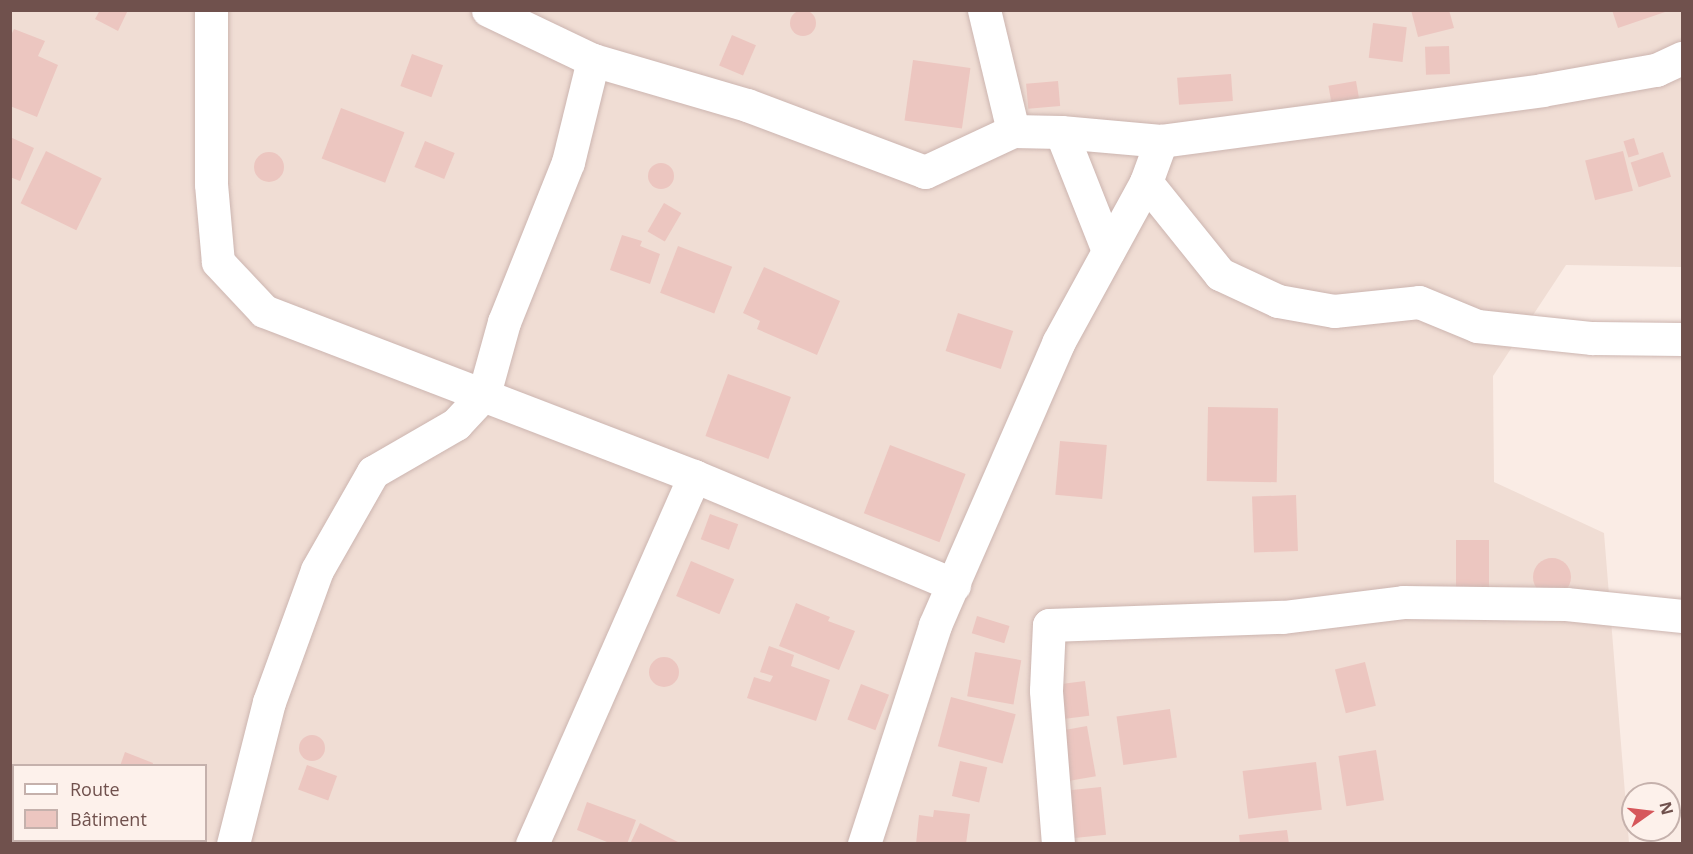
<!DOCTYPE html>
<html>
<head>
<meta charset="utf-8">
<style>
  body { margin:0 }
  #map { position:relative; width:1693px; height:854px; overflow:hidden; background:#faece5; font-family:"Open Sans",sans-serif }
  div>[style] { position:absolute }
  .residential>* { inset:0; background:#f0ddd4 }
  .building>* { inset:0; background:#ecc6c0; transform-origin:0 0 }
  .round { border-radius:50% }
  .roads { filter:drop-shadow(0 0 2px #ccb5b0) drop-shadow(0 0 2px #ccb5b0) }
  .minor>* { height:33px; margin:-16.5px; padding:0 16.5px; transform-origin:16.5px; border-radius:16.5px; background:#fff }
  span { translate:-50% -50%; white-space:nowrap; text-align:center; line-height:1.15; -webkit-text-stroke:5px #fdf1eb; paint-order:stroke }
  .frame { position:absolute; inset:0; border:12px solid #70514d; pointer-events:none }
  .legend { position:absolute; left:12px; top:764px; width:195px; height:78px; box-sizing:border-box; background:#fdf1eb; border:2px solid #c5b1ac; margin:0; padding:8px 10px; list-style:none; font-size:18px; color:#70514d }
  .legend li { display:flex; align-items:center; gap:12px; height:30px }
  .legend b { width:30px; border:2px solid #c5b1ac }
  .north { position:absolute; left:1621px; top:782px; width:60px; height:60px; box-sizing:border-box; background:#fdf1eb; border:2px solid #c5b1ac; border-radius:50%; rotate:76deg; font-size:16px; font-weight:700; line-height:24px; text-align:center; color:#70514d }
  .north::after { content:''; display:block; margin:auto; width:21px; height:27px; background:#d6575b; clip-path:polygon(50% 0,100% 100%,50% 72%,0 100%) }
</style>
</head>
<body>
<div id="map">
  <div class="residential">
    <i style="clip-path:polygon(evenodd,10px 11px,1682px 11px,1682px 267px,1566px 265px,1493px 376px,1494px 482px,1604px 533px,1629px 843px,11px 843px,10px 11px,14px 766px,206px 766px,206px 840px,14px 840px,14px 766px)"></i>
  </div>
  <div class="building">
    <i class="round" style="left:790px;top:10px;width:26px;height:26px"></i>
    <i style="clip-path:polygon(100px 10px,128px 10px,118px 31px,95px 19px)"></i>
    <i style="clip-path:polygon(1411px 10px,1449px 10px,1454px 28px,1418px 37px)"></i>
    <i style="clip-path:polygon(1612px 10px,1668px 10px,1668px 11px,1618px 28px)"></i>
    <i style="left:1373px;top:23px;width:34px;height:35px;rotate:7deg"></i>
    <i style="clip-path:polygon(14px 29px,45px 41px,38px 56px,58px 65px,37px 117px,10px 106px,10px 37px)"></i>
    <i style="left:732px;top:35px;width:26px;height:33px;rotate:23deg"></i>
    <i style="left:1449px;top:46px;width:28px;height:24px;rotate:88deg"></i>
    <i style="left:412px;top:54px;width:33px;height:34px;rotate:20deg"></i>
    <i style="left:913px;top:60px;width:58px;height:61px;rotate:8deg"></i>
    <i style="left:1231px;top:74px;width:27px;height:54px;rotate:86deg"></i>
    <i style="left:1058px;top:81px;width:25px;height:32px;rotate:85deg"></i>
    <i style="left:1356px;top:81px;width:17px;height:28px;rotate:80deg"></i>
    <i style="left:341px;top:108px;width:68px;height:54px;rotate:21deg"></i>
    <i style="clip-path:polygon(10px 137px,34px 148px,20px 181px,10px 177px)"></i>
    <i style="left:1634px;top:138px;width:17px;height:11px;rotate:73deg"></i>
    <i style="left:425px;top:141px;width:32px;height:28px;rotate:22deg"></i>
    <i style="left:46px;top:151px;width:62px;height:58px;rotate:26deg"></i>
    <i style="left:1623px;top:151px;width:41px;height:39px;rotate:76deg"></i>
    <i style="left:1663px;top:152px;width:26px;height:34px;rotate:72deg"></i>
    <i class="round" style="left:254px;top:152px;width:30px;height:30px"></i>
    <i class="round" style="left:648px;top:163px;width:26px;height:26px"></i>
    <i style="left:664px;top:203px;width:20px;height:33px;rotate:30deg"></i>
    <i style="clip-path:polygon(622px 235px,642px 241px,640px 246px,660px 254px,650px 284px,610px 270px)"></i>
    <i style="left:678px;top:246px;width:58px;height:50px;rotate:21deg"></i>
    <i style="clip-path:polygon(764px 267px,840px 301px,817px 355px,757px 329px,760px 321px,743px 313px)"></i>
    <i style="left:958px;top:313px;width:58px;height:40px;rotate:18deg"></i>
    <i style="left:728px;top:374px;width:67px;height:66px;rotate:20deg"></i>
    <i style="left:1208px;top:407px;width:70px;height:74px;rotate:1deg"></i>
    <i style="left:1060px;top:441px;width:47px;height:54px;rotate:5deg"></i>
    <i style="left:890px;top:445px;width:81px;height:73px;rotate:21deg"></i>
    <i style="left:1296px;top:495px;width:56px;height:44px;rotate:88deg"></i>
    <i style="left:710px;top:514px;width:30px;height:27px;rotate:20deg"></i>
    <i style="left:1456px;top:540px;width:33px;height:49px"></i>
    <i class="round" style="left:1533px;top:558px;width:38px;height:38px"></i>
    <i style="left:691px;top:561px;width:47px;height:38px;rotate:23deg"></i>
    <i style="clip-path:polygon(796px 603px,830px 617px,828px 621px,855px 631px,839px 670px,779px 646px)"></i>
    <i style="left:977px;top:616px;width:34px;height:18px;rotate:17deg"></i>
    <i style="clip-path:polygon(769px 646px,794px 655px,791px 666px,830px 680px,816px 721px,747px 698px,754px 677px,770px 682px,773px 676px,760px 672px)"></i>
    <i style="left:975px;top:652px;width:47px;height:45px;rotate:10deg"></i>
    <i class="round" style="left:649px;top:657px;width:30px;height:30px"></i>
    <i style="left:1365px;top:662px;width:45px;height:31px;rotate:76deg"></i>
    <i style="left:1085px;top:681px;width:35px;height:34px;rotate:83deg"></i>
    <i style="left:861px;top:684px;width:30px;height:38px;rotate:21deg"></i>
    <i style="left:951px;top:697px;width:67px;height:51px;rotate:15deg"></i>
    <i style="left:1170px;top:709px;width:49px;height:54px;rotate:82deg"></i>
    <i style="left:1087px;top:726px;width:51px;height:31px;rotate:80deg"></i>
    <i class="round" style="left:299px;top:735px;width:26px;height:26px"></i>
    <i style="left:1376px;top:750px;width:51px;height:38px;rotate:81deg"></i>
    <i style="clip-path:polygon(125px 752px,153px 763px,152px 766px,120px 766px)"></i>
    <i style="left:960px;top:761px;width:28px;height:36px;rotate:13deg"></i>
    <i style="left:1316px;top:762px;width:48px;height:74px;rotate:83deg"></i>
    <i style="left:307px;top:765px;width:32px;height:26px;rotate:20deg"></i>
    <i style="left:1101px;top:787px;width:48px;height:34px;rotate:84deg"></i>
    <i style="clip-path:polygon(587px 802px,636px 820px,627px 844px,612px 844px,577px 830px)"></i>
    <i style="clip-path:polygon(934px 810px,970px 814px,966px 844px,916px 844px,919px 815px,933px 817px)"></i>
    <i style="clip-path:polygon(640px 823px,682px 844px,630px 844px)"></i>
    <i style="clip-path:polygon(1287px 830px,1289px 844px,1240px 844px,1239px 835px)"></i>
  </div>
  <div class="roads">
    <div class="minor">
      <i style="left:211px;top:10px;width:174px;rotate:90deg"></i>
      <i style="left:211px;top:184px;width:78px;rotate:84.9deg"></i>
      <i style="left:218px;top:262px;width:67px;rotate:46.8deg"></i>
      <i style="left:264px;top:311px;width:461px;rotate:21deg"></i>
      <i style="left:694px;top:476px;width:282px;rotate:22.7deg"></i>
      <i style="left:488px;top:10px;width:116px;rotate:25.5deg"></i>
      <i style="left:593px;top:60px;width:160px;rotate:16.3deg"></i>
      <i style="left:747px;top:105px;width:190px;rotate:20.6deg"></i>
      <i style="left:925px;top:172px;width:97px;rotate:-25deg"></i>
      <i style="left:1013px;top:131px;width:48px;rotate:1.2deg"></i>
      <i style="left:1061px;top:132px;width:100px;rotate:5.1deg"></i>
      <i style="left:1161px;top:141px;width:384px;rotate:-7.6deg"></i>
      <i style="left:1542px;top:90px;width:116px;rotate:-10deg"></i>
      <i style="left:1656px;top:70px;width:29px;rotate:-25deg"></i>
      <i style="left:984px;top:10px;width:124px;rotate:76.5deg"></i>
      <i style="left:1061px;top:132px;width:128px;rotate:68.4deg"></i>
      <i style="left:1146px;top:182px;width:118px;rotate:51.2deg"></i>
      <i style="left:1220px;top:274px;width:64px;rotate:25deg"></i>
      <i style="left:1278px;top:301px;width:57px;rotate:10.1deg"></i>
      <i style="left:1334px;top:311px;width:85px;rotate:-6deg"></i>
      <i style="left:1419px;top:302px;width:63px;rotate:22.5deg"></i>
      <i style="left:1477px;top:326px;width:116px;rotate:6deg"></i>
      <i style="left:1592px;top:338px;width:90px;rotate:0.6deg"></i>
      <i style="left:233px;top:844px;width:146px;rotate:-75.8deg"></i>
      <i style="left:269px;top:702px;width:140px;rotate:-70deg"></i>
      <i style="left:317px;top:570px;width:113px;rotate:-60.3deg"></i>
      <i style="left:373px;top:472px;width:96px;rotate:-30deg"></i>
      <i style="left:456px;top:424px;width:41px;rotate:-47deg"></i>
      <i style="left:484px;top:394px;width:75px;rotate:-74.5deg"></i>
      <i style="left:504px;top:322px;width:172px;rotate:-68.2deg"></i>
      <i style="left:568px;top:162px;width:105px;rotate:-76.2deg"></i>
      <i style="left:532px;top:844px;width:402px;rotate:-66.2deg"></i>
      <i style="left:864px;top:844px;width:230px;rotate:-72deg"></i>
      <i style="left:935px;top:625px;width:308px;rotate:-66.4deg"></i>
      <i style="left:1058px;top:343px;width:183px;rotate:-61.3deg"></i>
      <i style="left:1146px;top:182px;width:44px;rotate:-69.9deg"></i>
      <i style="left:1058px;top:844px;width:154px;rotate:-94.5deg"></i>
      <i style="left:1046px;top:690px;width:65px;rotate:-87.4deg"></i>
      <i style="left:1049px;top:625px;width:234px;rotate:-2deg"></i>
      <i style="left:1283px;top:617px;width:121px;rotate:-7.1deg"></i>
      <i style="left:1403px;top:602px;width:163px;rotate:0.7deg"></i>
      <i style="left:1566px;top:604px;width:117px;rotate:5.9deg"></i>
    </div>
  </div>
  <div class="frame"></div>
  <ul class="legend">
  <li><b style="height:8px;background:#fff"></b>Route</li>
  <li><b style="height:16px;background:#ecc6c0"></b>Bâtiment</li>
  </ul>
  <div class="north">N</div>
</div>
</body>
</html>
